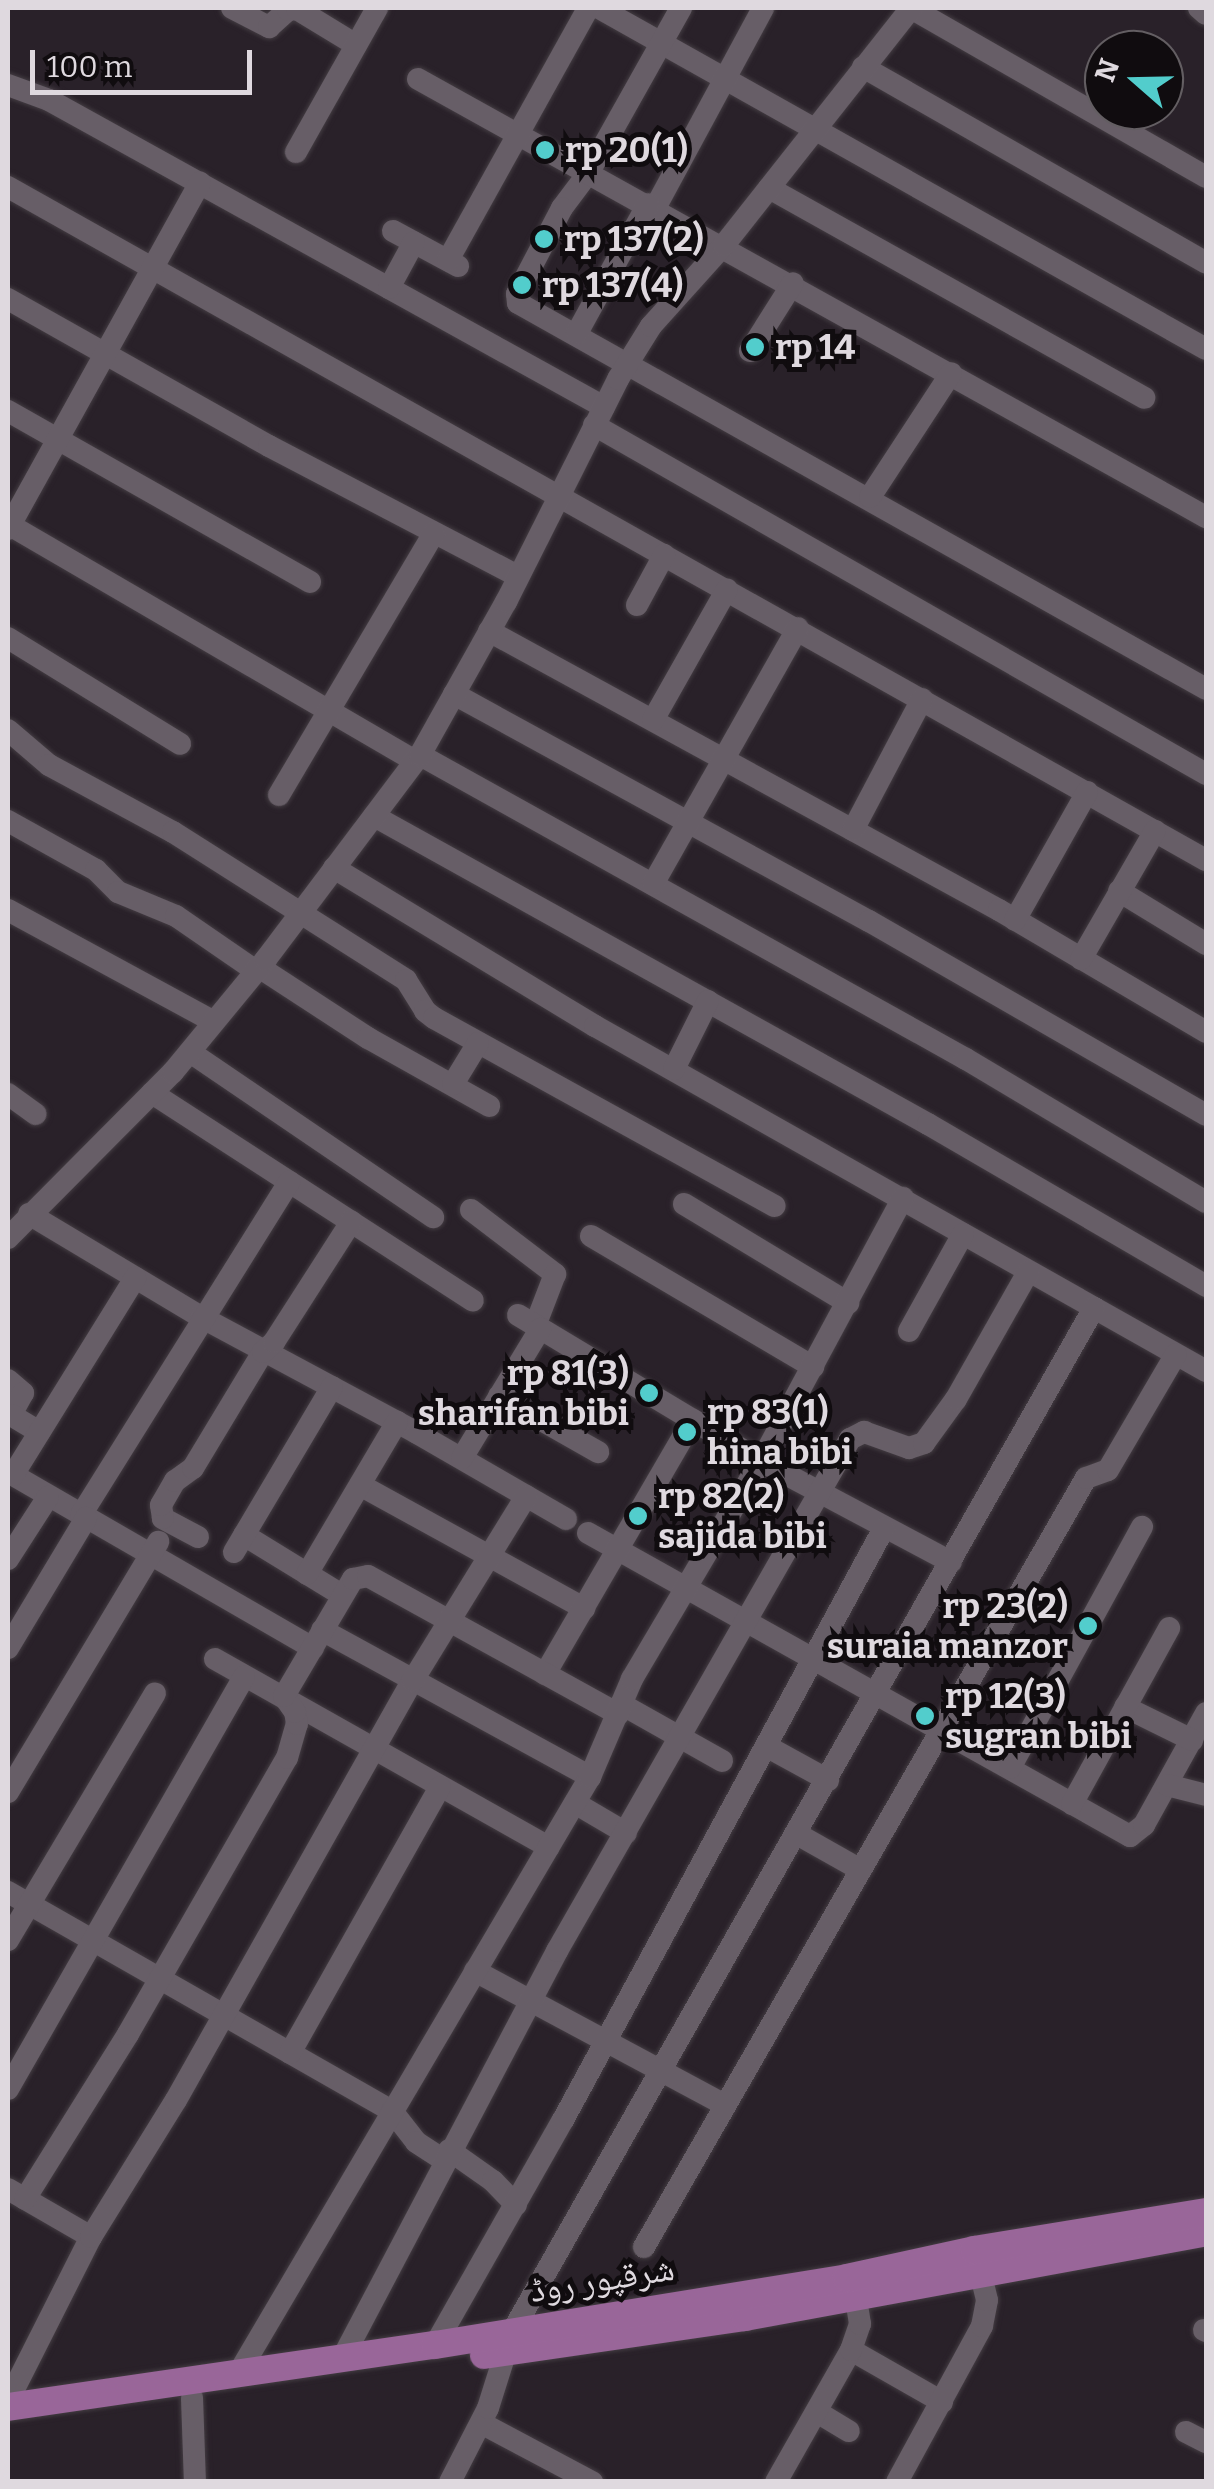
<!DOCTYPE html>
<html>
<head>
<meta charset="utf-8">
<style>
  body { margin:0 }
  #map { position:relative; width:1214px; height:2489px; overflow:hidden; background:#292129; font-family:Bitter,"Noto Naskh Arabic",serif }
  div>[style] { position:absolute }
  .roads { filter:drop-shadow(0 0 2px #433c42) drop-shadow(0 0 2px #433c42) }
  .minor>* { height:22px; margin:-11px; padding:0 11px; transform-origin:11px; border-radius:11px; background:#675e67 }
  .major>* { height:28px; margin:-14px; padding:0 14px; transform-origin:14px; border-radius:14px; background:#969 }
  .dots>* { width:28px; height:28px; translate:-50% -50%; box-sizing:border-box; border:5px solid #100c0f; border-radius:50% }
  span { translate:-50% -50%; white-space:nowrap; text-align:center; line-height:1.15; -webkit-text-stroke:10px #100c0f; paint-order:stroke }
  .poi-label { font-size:35px; color:#dfd9df; font-weight:700 }
  .left { translate:0 -50%; text-align:left }
  .right { translate:-100% -50%; text-align:right }
  .street-label { font-size:35px; color:#dfd9df }
  .frame { position:absolute; inset:0; border:10px solid #dfd9df; pointer-events:none }
  .north { position:absolute; left:1084px; top:30px; width:100px; height:100px; box-sizing:border-box; background:#100c0f; border:2px solid #635e62; border-radius:50%; rotate:290deg; font-size:28px; font-weight:700; line-height:40px; text-align:center; color:#dfd9df }
  .north::after { content:''; display:block; margin:auto; width:35px; height:45px; background:#52cdcc; clip-path:polygon(50% 0,100% 100%,50% 72%,0 100%) }
  .scale { position:absolute; left:30px; top:50px; width:222px; height:45px; box-sizing:border-box; border:5px solid #dfd9df; border-top:0; padding-left:12px; font-size:30px; line-height:35px; white-space:nowrap; color:#dfd9df; -webkit-text-stroke:8px #100c0f; paint-order:stroke }
</style>
</head>
<body>
<div id="map">
  <div class="roads">
    <div class="minor">
      <i style="left:232px;top:8px;width:42px;rotate:27.2deg"></i>
      <i style="left:269px;top:27px;width:25px;rotate:-42deg"></i>
      <i style="left:288px;top:10px;width:9px;rotate:-6deg"></i>
      <i style="left:297px;top:9px;width:69px;rotate:31.4deg"></i>
      <i style="left:599px;top:8px;width:696px;rotate:29.33deg"></i>
      <i style="left:681px;top:8px;width:188px;rotate:119.3deg"></i>
      <i style="left:589px;top:172px;width:45px;rotate:126.9deg"></i>
      <i style="left:562px;top:208px;width:97px;rotate:117.6deg"></i>
      <i style="left:517px;top:294px;width:9px;rotate:84deg"></i>
      <i style="left:518px;top:303px;width:789px;rotate:29.29deg"></i>
      <i style="left:911px;top:8px;width:340px;rotate:29.8deg"></i>
      <i style="left:1199px;top:8px;width:9px;rotate:41deg"></i>
      <i style="left:863px;top:67px;width:395px;rotate:29.7deg"></i>
      <i style="left:418px;top:79px;width:902px;rotate:29.07deg"></i>
      <i style="left:8px;top:85px;width:44px;rotate:20.1deg"></i>
      <i style="left:49px;top:100px;width:634px;rotate:28.95deg"></i>
      <i style="left:296px;top:152px;width:165px;rotate:-60.6deg"></i>
      <i style="left:8px;top:187px;width:1374px;rotate:29.33deg"></i>
      <i style="left:769px;top:188px;width:430px;rotate:29.2deg"></i>
      <i style="left:655px;top:208px;width:227px;rotate:-61.6deg"></i>
      <i style="left:393px;top:231px;width:74px;rotate:28.3deg"></i>
      <i style="left:448px;top:260px;width:288px;rotate:-60.9deg"></i>
      <i style="left:389px;top:288px;width:52px;rotate:-61.5deg"></i>
      <i style="left:8px;top:299px;width:300px;rotate:29.4deg"></i>
      <i style="left:269px;top:446px;width:281px;rotate:27.6deg"></i>
      <i style="left:577px;top:333px;width:147px;rotate:-61.2deg"></i>
      <i style="left:750px;top:351px;width:80px;rotate:-57.7deg"></i>
      <i style="left:8px;top:411px;width:347px;rotate:29.5deg"></i>
      <i style="left:594px;top:425px;width:705px;rotate:29.69deg"></i>
      <i style="left:870px;top:497px;width:148px;rotate:-56.8deg"></i>
      <i style="left:8px;top:524px;width:471px;rotate:30.2deg"></i>
      <i style="left:8px;top:529px;width:396px;rotate:-61deg"></i>
      <i style="left:637px;top:605px;width:57px;rotate:-61.6deg"></i>
      <i style="left:489px;top:631px;width:581px;rotate:28.68deg"></i>
      <i style="left:999px;top:910px;width:240px;rotate:30.5deg"></i>
      <i style="left:8px;top:638px;width:202px;rotate:31.6deg"></i>
      <i style="left:454px;top:694px;width:473px;rotate:28.7deg"></i>
      <i style="left:869px;top:921px;width:389px;rotate:29.9deg"></i>
      <i style="left:653px;top:720px;width:150px;rotate:-60.5deg"></i>
      <i style="left:8px;top:730px;width:54px;rotate:40.5deg"></i>
      <i style="left:49px;top:765px;width:141px;rotate:28.4deg"></i>
      <i style="left:173px;top:832px;width:276px;rotate:32.4deg"></i>
      <i style="left:406px;top:980px;width:36px;rotate:58deg"></i>
      <i style="left:425px;top:1011px;width:11px;rotate:38deg"></i>
      <i style="left:434px;top:1018px;width:389px;rotate:28.9deg"></i>
      <i style="left:420px;top:755px;width:625px;rotate:29.11deg"></i>
      <i style="left:966px;top:1059px;width:279px;rotate:30.8deg"></i>
      <i style="left:279px;top:795px;width:304px;rotate:-59.4deg"></i>
      <i style="left:374px;top:816px;width:634px;rotate:29.07deg"></i>
      <i style="left:928px;top:1124px;width:322px;rotate:30.2deg"></i>
      <i style="left:8px;top:821px;width:101px;rotate:29.1deg"></i>
      <i style="left:96px;top:870px;width:31px;rotate:45deg"></i>
      <i style="left:118px;top:892px;width:63px;rotate:22.5deg"></i>
      <i style="left:176px;top:916px;width:97px;rotate:34.5deg"></i>
      <i style="left:853px;top:830px;width:148px;rotate:-62.2deg"></i>
      <i style="left:334px;top:868px;width:305px;rotate:31.2deg"></i>
      <i style="left:595px;top:1026px;width:702px;rotate:29.45deg"></i>
      <i style="left:653px;top:884px;width:294px;rotate:-60.5deg"></i>
      <i style="left:1119px;top:891px;width:102px;rotate:31.3deg"></i>
      <i style="left:8px;top:910px;width:234px;rotate:28.5deg"></i>
      <i style="left:1015px;top:920px;width:147px;rotate:-60.6deg"></i>
      <i style="left:1081px;top:959px;width:148px;rotate:-60deg"></i>
      <i style="left:259px;top:967px;width:130px;rotate:33.1deg"></i>
      <i style="left:368px;top:1038px;width:139px;rotate:29.3deg"></i>
      <i style="left:190px;top:1052px;width:294px;rotate:34.2deg"></i>
      <i style="left:674px;top:1069px;width:76px;rotate:-63.4deg"></i>
      <i style="left:453px;top:1084px;width:48px;rotate:-58.6deg"></i>
      <i style="left:152px;top:1093px;width:382px;rotate:32.9deg"></i>
      <i style="left:8px;top:1094px;width:34px;rotate:36deg"></i>
      <i style="left:684px;top:1204px;width:192px;rotate:31.1deg"></i>
      <i style="left:471px;top:1210px;width:106px;rotate:37.3deg"></i>
      <i style="left:555px;top:1274px;width:56px;rotate:111deg"></i>
      <i style="left:29px;top:1214px;width:200px;rotate:30.9deg"></i>
      <i style="left:201px;top:1317px;width:245px;rotate:28.2deg"></i>
      <i style="left:417px;top:1433px;width:172px;rotate:30deg"></i>
      <i style="left:591px;top:1236px;width:258px;rotate:30.5deg"></i>
      <i style="left:8px;top:1238px;width:234px;rotate:-45.2deg"></i>
      <i style="left:173px;top:1072px;width:146px;rotate:-50.5deg"></i>
      <i style="left:266px;top:959px;width:256px;rotate:-53deg"></i>
      <i style="left:420px;top:755px;width:176px;rotate:-60.7deg"></i>
      <i style="left:506px;top:602px;width:250px;rotate:-63.3deg"></i>
      <i style="left:618px;top:379px;width:62px;rotate:-58.1deg"></i>
      <i style="left:651px;top:326px;width:109px;rotate:-48deg"></i>
      <i style="left:724px;top:245px;width:302px;rotate:-51.7deg"></i>
      <i style="left:518px;top:1315px;width:283px;rotate:31deg"></i>
      <i style="left:761px;top:1461px;width:215px;rotate:28deg"></i>
      <i style="left:909px;top:1331px;width:111px;rotate:-60.9deg"></i>
      <i style="left:8px;top:1380px;width:20px;rotate:41deg"></i>
      <i style="left:23px;top:1393px;width:25px;rotate:119deg"></i>
      <i style="left:11px;top:1415px;width:33px;rotate:31deg"></i>
      <i style="left:499px;top:1396px;width:114px;rotate:29.5deg"></i>
      <i style="left:462px;top:1458px;width:151px;rotate:-58.8deg"></i>
      <i style="left:8px;top:1472px;width:352px;rotate:30deg"></i>
      <i style="left:13px;top:1475px;width:232px;rotate:-58.2deg"></i>
      <i style="left:360px;top:1485px;width:256px;rotate:28.8deg"></i>
      <i style="left:81px;top:1515px;width:393px;rotate:-58deg"></i>
      <i style="left:588px;top:1533px;width:621px;rotate:29.21deg"></i>
      <i style="left:1130px;top:1836px;width:18px;rotate:-38deg"></i>
      <i style="left:1144px;top:1825px;width:128px;rotate:-61deg"></i>
      <i style="left:244px;top:1535px;width:115px;rotate:31.5deg"></i>
      <i style="left:198px;top:1537px;width:40px;rotate:-152deg"></i>
      <i style="left:163px;top:1518px;width:13px;rotate:-99deg"></i>
      <i style="left:161px;top:1505px;width:28px;rotate:-60deg"></i>
      <i style="left:175px;top:1481px;width:22px;rotate:-36deg"></i>
      <i style="left:193px;top:1468px;width:135px;rotate:-58.9deg"></i>
      <i style="left:263px;top:1352px;width:15px;rotate:-42deg"></i>
      <i style="left:274px;top:1342px;width:143px;rotate:-57.3deg"></i>
      <i style="left:234px;top:1552px;width:192px;rotate:-59.3deg"></i>
      <i style="left:8px;top:1559px;width:74px;rotate:-57.2deg"></i>
      <i style="left:307px;top:1574px;width:177px;rotate:-59.4deg"></i>
      <i style="left:322px;top:1630px;width:306px;rotate:28.7deg"></i>
      <i style="left:8px;top:1648px;width:152px;rotate:-59deg"></i>
      <i style="left:215px;top:1659px;width:383px;rotate:29.4deg"></i>
      <i style="left:545px;top:1674px;width:294px;rotate:-59.8deg"></i>
      <i style="left:621px;top:1704px;width:116px;rotate:29.4deg"></i>
      <i style="left:1125px;top:1707px;width:75px;rotate:26.2deg"></i>
      <i style="left:766px;top:1746px;width:71px;rotate:28.7deg"></i>
      <i style="left:1010px;top:1768px;width:275px;rotate:-61.3deg"></i>
      <i style="left:1167px;top:1785px;width:40px;rotate:14.4deg"></i>
      <i style="left:8px;top:1792px;width:292px;rotate:-59deg"></i>
      <i style="left:575px;top:1803px;width:59px;rotate:30.5deg"></i>
      <i style="left:1072px;top:1804px;width:201px;rotate:-61.1deg"></i>
      <i style="left:797px;top:1834px;width:73px;rotate:29.4deg"></i>
      <i style="left:8px;top:1892px;width:442px;rotate:29.7deg"></i>
      <i style="left:392px;top:2111px;width:39px;rotate:52deg"></i>
      <i style="left:416px;top:2142px;width:33px;rotate:33deg"></i>
      <i style="left:8px;top:1940px;width:287px;rotate:-59.2deg"></i>
      <i style="left:475px;top:1971px;width:284px;rotate:28.2deg"></i>
      <i style="left:290px;top:2053px;width:305px;rotate:-60.6deg"></i>
      <i style="left:8px;top:2089px;width:475px;rotate:-60.2deg"></i>
      <i style="left:449px;top:2150px;width:54px;rotate:35.2deg"></i>
      <i style="left:493px;top:2181px;width:33px;rotate:46deg"></i>
      <i style="left:8px;top:2189px;width:96px;rotate:30deg"></i>
      <i style="left:25px;top:2199px;width:195px;rotate:-58deg"></i>
      <i style="left:128px;top:2034px;width:319px;rotate:-60.1deg"></i>
      <i style="left:287px;top:1758px;width:35px;rotate:-74deg"></i>
      <i style="left:297px;top:1724px;width:12px;rotate:-99deg"></i>
      <i style="left:295px;top:1712px;width:19px;rotate:-125deg"></i>
      <i style="left:284px;top:1696px;width:136px;rotate:-59.5deg"></i>
      <i style="left:353px;top:1579px;width:15px;rotate:-11deg"></i>
      <i style="left:368px;top:1576px;width:286px;rotate:28.9deg"></i>
      <i style="left:644px;top:2247px;width:887px;rotate:-60.11deg"></i>
      <i style="left:1086px;top:1478px;width:23px;rotate:-20deg"></i>
      <i style="left:1108px;top:1470px;width:134px;rotate:-59.6deg"></i>
      <i style="left:1204px;top:2330px;width:2px;rotate:27deg"></i>
      <i style="left:435px;top:2345px;width:259px;rotate:-60.4deg"></i>
      <i style="left:563px;top:2120px;width:673px;rotate:-61.53deg"></i>
      <i style="left:851px;top:2350px;width:105px;rotate:29.7deg"></i>
      <i style="left:342px;top:2359px;width:461px;rotate:-62.2deg"></i>
      <i style="left:557px;top:1951px;width:590px;rotate:-60.22deg"></i>
      <i style="left:850px;top:1439px;width:16px;rotate:-27deg"></i>
      <i style="left:864px;top:1432px;width:48px;rotate:19.6deg"></i>
      <i style="left:909px;top:1448px;width:16px;rotate:-18deg"></i>
      <i style="left:924px;top:1443px;width:54px;rotate:-54deg"></i>
      <i style="left:956px;top:1399px;width:146px;rotate:-60.4deg"></i>
      <i style="left:238px;top:2374px;width:693px;rotate:-59.48deg"></i>
      <i style="left:590px;top:1777px;width:107px;rotate:-66.8deg"></i>
      <i style="left:632px;top:1679px;width:261px;rotate:-59.4deg"></i>
      <i style="left:765px;top:1454px;width:291px;rotate:-61.7deg"></i>
      <i style="left:192px;top:2398px;width:84px;rotate:88deg"></i>
      <i style="left:8px;top:2401px;width:184px;rotate:-63.2deg"></i>
      <i style="left:91px;top:2237px;width:161px;rotate:-58.2deg"></i>
      <i style="left:176px;top:2100px;width:482px;rotate:-60.6deg"></i>
      <i style="left:413px;top:1680px;width:216px;rotate:-58.4deg"></i>
      <i style="left:817px;top:2412px;width:37px;rotate:31deg"></i>
      <i style="left:481px;top:2423px;width:126px;rotate:28deg"></i>
      <i style="left:1186px;top:2432px;width:22px;rotate:27deg"></i>
      <i style="left:450px;top:2482px;width:83px;rotate:-62.8deg"></i>
      <i style="left:488px;top:2408px;width:80px;rotate:-72.5deg"></i>
      <i style="left:512px;top:2332px;width:1178px;rotate:-60.39deg"></i>
      <i style="left:776px;top:2482px;width:152px;rotate:-60.4deg"></i>
      <i style="left:851px;top:2350px;width:28px;rotate:-71deg"></i>
      <i style="left:860px;top:2324px;width:30px;rotate:-99deg"></i>
      <i style="left:897px;top:2482px;width:178px;rotate:-61.4deg"></i>
      <i style="left:982px;top:2326px;width:26px;rotate:-79deg"></i>
      <i style="left:987px;top:2300px;width:42px;rotate:-103.7deg"></i>
    </div>
    <div class="major">
      <i style="left:484px;top:2355px;width:264px;rotate:-8.3deg"></i>
      <i style="left:745px;top:2317px;width:469px;rotate:-10.4deg"></i>
      <i style="left:8px;top:2407px;width:431px;rotate:-8.3deg"></i>
      <i style="left:435px;top:2345px;width:417px;rotate:-9.2deg"></i>
      <i style="left:847px;top:2278px;width:130px;rotate:-12.4deg"></i>
      <i style="left:974px;top:2250px;width:235px;rotate:-9.3deg"></i>
    </div>
  </div>
  <div class="dots">
    <i style="left:545px;top:150px;background:#52cdcc"></i>
    <i style="left:544px;top:239px;background:#52cdcc"></i>
    <i style="left:522px;top:285px;background:#52cdcc"></i>
    <i style="left:755px;top:347px;background:#52cdcc"></i>
    <i style="left:649px;top:1393px;background:#52cdcc"></i>
    <i style="left:687px;top:1432px;background:#52cdcc"></i>
    <i style="left:638px;top:1516px;background:#52cdcc"></i>
    <i style="left:1088px;top:1626px;background:#52cdcc"></i>
    <i style="left:925px;top:1716px;background:#52cdcc"></i>
  </div>
  <div class="poi-label">
    <span class="left" style="left:565px;top:150px">rp 20(1)</span>
    <span class="left" style="left:564px;top:239px">rp 137(2)</span>
    <span class="left" style="left:542px;top:285px">rp 137(4)</span>
    <span class="left" style="left:775px;top:347px">rp 14</span>
    <span class="right" style="left:629px;top:1393px">rp 81(3)<br>sharifan bibi</span>
    <span class="left" style="left:707px;top:1432px">rp 83(1)<br>hina bibi</span>
    <span class="left" style="left:658px;top:1516px">rp 82(2)<br>sajida bibi</span>
    <span class="right" style="left:1068px;top:1626px">rp 23(2)<br>suraia manzor</span>
    <span class="left" style="left:945px;top:1716px">rp 12(3)<br>sugran bibi</span>
  </div>
  <div class="street-label">
    <span style="left:602px;top:2279px;rotate:-9deg">شرقپور روڈ</span>
  </div>
  <div class="frame"></div>
  <div class="north">N</div>
  <div class="scale">100 m</div>
</div>
</body>
</html>
